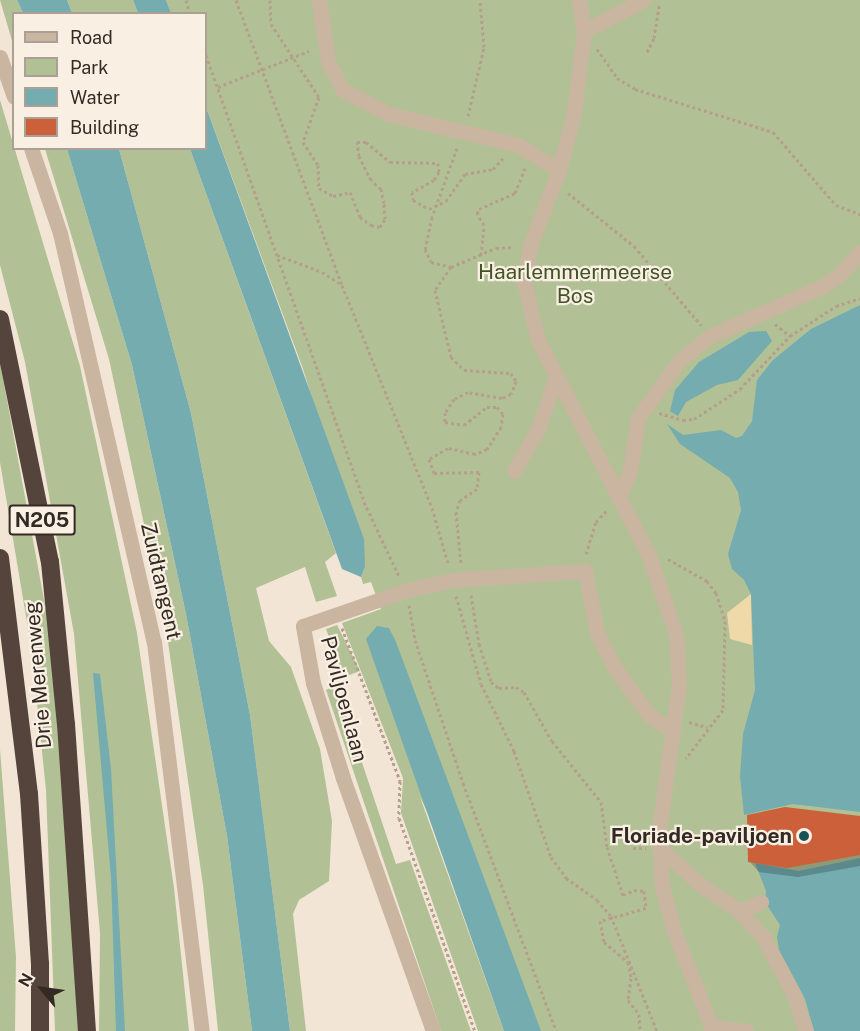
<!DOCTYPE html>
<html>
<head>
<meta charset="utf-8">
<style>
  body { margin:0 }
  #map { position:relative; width:860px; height:1031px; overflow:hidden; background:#f2e5d5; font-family:"Public Sans",sans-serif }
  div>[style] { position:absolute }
  .green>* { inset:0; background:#b1c195 }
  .sand>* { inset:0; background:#f0d9a9 }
  .water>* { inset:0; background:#74acaf }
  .shadow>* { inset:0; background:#0003 }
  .building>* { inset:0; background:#cb603a }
  .path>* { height:3px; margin-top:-1.5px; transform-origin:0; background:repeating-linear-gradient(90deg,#b59f8c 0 3px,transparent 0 6px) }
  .minor>* { height:15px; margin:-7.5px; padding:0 7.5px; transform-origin:7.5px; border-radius:7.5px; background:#cab5a1 }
  .highway>* { height:18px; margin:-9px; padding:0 9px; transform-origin:9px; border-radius:9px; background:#55443b }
  .dots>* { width:16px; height:16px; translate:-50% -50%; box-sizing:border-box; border:3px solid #f9efe2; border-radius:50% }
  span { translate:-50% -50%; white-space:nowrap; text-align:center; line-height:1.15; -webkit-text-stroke:4.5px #f9efe2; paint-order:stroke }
  .shield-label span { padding:2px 4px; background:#f9efe2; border:2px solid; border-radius:4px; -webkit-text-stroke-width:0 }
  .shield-label { font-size:20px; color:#342a24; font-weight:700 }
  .park-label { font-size:21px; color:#425327 }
  .street-label { font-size:21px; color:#342a24 }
  .poi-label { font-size:21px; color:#342a24; font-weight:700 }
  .right { translate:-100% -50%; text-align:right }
  .legend { position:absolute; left:12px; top:12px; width:195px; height:138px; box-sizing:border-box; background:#f9efe2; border:2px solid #aaa096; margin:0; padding:8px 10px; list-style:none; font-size:18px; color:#342a24 }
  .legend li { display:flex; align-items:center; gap:12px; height:30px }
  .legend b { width:30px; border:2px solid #aaa096 }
  .north { position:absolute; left:12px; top:959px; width:60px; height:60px; -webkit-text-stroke:4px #f9efe2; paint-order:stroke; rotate:299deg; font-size:16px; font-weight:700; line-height:24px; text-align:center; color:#342a24 }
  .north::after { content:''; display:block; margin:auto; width:21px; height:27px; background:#342a24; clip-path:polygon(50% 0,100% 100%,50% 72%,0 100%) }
</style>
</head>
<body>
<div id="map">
  <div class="green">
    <i style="clip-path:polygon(0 0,17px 0,23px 13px,14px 14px,13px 44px)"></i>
    <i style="clip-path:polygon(67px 0,133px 0,138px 13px,72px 13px)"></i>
    <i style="clip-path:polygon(166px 0,860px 0,860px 1031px,535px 1031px,420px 797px,504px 1031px,478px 1031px,401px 813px,403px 778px,342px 623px,381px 609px,371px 582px,363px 584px,361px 577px,365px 567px,303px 369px,206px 107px,206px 14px,171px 13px)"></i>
    <i style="clip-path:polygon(0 100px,80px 366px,137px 633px,174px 888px,189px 1031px,99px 1031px,100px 933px,74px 634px,25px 362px,0 265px)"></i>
    <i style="clip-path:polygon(45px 149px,67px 149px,132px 365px,186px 614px,227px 836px,252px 1031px,218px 1031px,203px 885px,166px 628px,109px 359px)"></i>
    <i style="clip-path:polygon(119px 149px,190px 149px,336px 553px,325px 562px,337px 596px,316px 602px,305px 567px,256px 588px,269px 641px,291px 667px,320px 749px,332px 821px,329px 881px,299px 900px,293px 914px,306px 1031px,290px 1031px,250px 715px,191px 413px)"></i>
    <i style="clip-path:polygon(0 362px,55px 659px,79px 1031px,55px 1031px,46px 790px,31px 646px,0 462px)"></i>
    <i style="clip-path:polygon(337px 625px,360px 671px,344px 677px,326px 629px)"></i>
    <i style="clip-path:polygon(336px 685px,396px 864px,410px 860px,471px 1031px,441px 1031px,326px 690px)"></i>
    <i style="clip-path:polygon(0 749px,16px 957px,15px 1031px,0 1031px)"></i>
  </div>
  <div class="sand">
    <i style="clip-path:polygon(751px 594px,752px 645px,730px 639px,727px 613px)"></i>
  </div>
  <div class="water">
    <i style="clip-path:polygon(17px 0,67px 0,72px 13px,23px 13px)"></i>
    <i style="clip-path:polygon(133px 0,166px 0,171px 13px,138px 13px)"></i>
    <i style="clip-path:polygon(206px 107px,364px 539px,365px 567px,361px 577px,342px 569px,190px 149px,206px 148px)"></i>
    <i style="clip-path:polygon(67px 149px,119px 149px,191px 413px,250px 715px,290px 1031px,252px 1031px,227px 836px,186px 614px,132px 365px)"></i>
    <i style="clip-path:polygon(860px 305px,860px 812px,793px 804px,744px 815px,740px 776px,743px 734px,755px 690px,751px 594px,744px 580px,732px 569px,728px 554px,741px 510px,738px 492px,730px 478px,680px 444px,667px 424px,683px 435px,721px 430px,736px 438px,742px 436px,752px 421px,757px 380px,773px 360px,811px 329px)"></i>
    <i style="clip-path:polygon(766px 331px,772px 341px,738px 380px,717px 385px,686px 402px,678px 416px,670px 411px,675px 390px,699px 362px,749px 332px)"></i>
    <i style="clip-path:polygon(377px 626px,389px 628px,396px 642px,541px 1031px,504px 1031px,366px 639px)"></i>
    <i style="clip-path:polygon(93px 673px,100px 674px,111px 769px,125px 1031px,116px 1031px,111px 877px)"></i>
    <i style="clip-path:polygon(860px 858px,860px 1031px,814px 1031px,805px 999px,779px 950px,777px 937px,780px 925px,765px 902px,766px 891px,755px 863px,799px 871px)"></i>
  </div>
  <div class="shadow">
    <i style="clip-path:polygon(860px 818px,860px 866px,798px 877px,759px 872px,750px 862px)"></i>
  </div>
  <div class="building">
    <i style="clip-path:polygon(785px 807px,860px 816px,860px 855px,787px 868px,748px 862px,747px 815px)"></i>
  </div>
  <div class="path">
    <i style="left:186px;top:0;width:15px;rotate:74deg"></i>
    <i style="left:236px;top:0;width:304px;rotate:69.6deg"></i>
    <i style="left:342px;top:285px;width:240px;rotate:68deg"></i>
    <i style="left:432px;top:508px;width:57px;rotate:73.8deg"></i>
    <i style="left:270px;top:0;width:24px;rotate:88deg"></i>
    <i style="left:271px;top:24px;width:87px;rotate:56.7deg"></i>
    <i style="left:319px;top:97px;width:48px;rotate:109.6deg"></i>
    <i style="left:303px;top:142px;width:27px;rotate:57deg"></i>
    <i style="left:318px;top:165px;width:23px;rotate:88deg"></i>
    <i style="left:319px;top:188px;width:16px;rotate:30deg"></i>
    <i style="left:333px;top:196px;width:17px;rotate:-13deg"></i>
    <i style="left:350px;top:192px;width:27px;rotate:68deg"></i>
    <i style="left:360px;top:217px;width:14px;rotate:36deg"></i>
    <i style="left:371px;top:225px;width:9px;rotate:13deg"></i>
    <i style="left:380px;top:227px;width:9px;rotate:-58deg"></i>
    <i style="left:385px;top:219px;width:16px;rotate:-94deg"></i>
    <i style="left:384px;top:203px;width:14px;rotate:-102deg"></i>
    <i style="left:381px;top:189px;width:13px;rotate:-138deg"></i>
    <i style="left:371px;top:180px;width:27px;rotate:-117deg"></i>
    <i style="left:359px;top:156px;width:14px;rotate:-98deg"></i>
    <i style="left:357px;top:142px;width:9px"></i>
    <i style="left:366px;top:142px;width:31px;rotate:40deg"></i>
    <i style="left:390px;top:162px;width:48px;rotate:1.2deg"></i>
    <i style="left:438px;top:163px;width:9px;rotate:84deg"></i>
    <i style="left:439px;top:172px;width:9px;rotate:122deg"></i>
    <i style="left:434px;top:180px;width:25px;rotate:151deg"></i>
    <i style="left:412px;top:192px;width:8px;rotate:83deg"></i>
    <i style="left:413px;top:200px;width:18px;rotate:29deg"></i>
    <i style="left:429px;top:209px;width:19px;rotate:-25deg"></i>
    <i style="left:446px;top:201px;width:33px;rotate:-55deg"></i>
    <i style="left:465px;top:174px;width:28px;rotate:-10deg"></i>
    <i style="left:493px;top:169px;width:16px;rotate:-47deg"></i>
    <i style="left:597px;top:49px;width:35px;rotate:55deg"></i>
    <i style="left:617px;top:78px;width:21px;rotate:31deg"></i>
    <i style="left:635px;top:89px;width:145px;rotate:17.3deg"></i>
    <i style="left:773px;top:132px;width:96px;rotate:49.2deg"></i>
    <i style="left:836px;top:205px;width:26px;rotate:21deg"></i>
    <i style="left:647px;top:52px;width:16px;rotate:-63deg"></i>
    <i style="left:654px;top:38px;width:33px;rotate:-81deg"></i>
    <i style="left:206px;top:55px;width:474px;rotate:70.5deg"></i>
    <i style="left:364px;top:502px;width:82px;rotate:64.7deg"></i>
    <i style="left:218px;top:87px;width:98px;rotate:-21.6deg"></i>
    <i style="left:468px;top:116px;width:71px;rotate:-76.9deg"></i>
    <i style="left:484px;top:47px;width:47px;rotate:-94.9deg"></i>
    <i style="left:457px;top:148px;width:73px;rotate:109.9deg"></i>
    <i style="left:432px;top:217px;width:33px;rotate:102deg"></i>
    <i style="left:425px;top:249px;width:14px;rotate:65deg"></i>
    <i style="left:431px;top:262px;width:21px;rotate:14deg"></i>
    <i style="left:451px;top:267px;width:49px;rotate:-22.9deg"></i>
    <i style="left:496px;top:248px;width:18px;rotate:-3deg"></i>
    <i style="left:568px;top:193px;width:85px;rotate:38.8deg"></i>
    <i style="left:634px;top:246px;width:104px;rotate:49.7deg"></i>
    <i style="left:277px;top:255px;width:48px;rotate:20.7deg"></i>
    <i style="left:322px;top:272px;width:22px;rotate:32deg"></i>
    <i style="left:481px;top:255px;width:30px;rotate:-84deg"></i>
    <i style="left:484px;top:225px;width:13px;rotate:-122deg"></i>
    <i style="left:477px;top:214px;width:5px;rotate:-68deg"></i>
    <i style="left:479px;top:209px;width:39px;rotate:-24deg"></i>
    <i style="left:515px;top:193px;width:27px;rotate:-68deg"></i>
    <i style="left:451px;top:267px;width:28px;rotate:125deg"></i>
    <i style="left:435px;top:290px;width:69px;rotate:76.6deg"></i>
    <i style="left:451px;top:357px;width:18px;rotate:45deg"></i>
    <i style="left:464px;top:370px;width:47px;rotate:3.7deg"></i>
    <i style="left:511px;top:373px;width:9px;rotate:58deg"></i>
    <i style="left:516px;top:381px;width:14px;rotate:111deg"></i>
    <i style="left:511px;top:394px;width:10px;rotate:156deg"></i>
    <i style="left:502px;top:398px;width:35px;rotate:-170deg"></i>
    <i style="left:468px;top:392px;width:16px;rotate:153deg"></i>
    <i style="left:454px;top:399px;width:17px;rotate:123deg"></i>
    <i style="left:445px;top:413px;width:9px;rotate:90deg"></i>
    <i style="left:445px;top:422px;width:19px;rotate:9deg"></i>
    <i style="left:464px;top:425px;width:29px;rotate:-38deg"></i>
    <i style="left:487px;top:407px;width:10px"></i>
    <i style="left:497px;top:407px;width:9px;rotate:49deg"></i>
    <i style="left:503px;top:414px;width:13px;rotate:99deg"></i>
    <i style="left:501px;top:427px;width:26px;rotate:122deg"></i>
    <i style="left:487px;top:449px;width:13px;rotate:157deg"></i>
    <i style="left:475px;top:454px;width:28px;rotate:-167deg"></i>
    <i style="left:448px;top:448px;width:22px;rotate:150deg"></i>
    <i style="left:429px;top:459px;width:15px;rotate:70deg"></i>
    <i style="left:434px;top:473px;width:45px;rotate:-1.3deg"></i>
    <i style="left:479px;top:472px;width:17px;rotate:97deg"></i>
    <i style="left:477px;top:489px;width:20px;rotate:147deg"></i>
    <i style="left:460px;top:500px;width:13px;rotate:108deg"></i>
    <i style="left:456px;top:512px;width:52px;rotate:84.5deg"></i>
    <i style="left:775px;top:324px;width:19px;rotate:39deg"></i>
    <i style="left:659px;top:413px;width:25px;rotate:16deg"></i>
    <i style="left:683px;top:420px;width:11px;rotate:-5deg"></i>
    <i style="left:694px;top:419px;width:55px;rotate:-33.1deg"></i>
    <i style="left:740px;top:389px;width:73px;rotate:-46.7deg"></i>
    <i style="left:790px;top:336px;width:55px;rotate:-33.1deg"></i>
    <i style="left:836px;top:306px;width:25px;rotate:-18deg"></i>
    <i style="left:586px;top:554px;width:34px;rotate:-73deg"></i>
    <i style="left:596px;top:522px;width:16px;rotate:-47deg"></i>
    <i style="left:668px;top:559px;width:45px;rotate:29.4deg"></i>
    <i style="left:707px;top:581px;width:15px;rotate:53deg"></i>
    <i style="left:716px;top:593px;width:29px;rotate:72deg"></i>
    <i style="left:725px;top:621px;width:89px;rotate:91.3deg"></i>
    <i style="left:723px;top:710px;width:61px;rotate:127.6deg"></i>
    <i style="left:471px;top:595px;width:50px;rotate:80.7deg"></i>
    <i style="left:479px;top:644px;width:40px;rotate:72deg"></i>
    <i style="left:491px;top:682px;width:10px;rotate:37deg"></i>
    <i style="left:499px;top:688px;width:17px;rotate:-3deg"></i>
    <i style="left:516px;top:687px;width:9px;rotate:32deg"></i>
    <i style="left:524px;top:692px;width:56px;rotate:60.3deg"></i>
    <i style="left:552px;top:741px;width:78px;rotate:51.2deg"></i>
    <i style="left:601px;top:802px;width:45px;rotate:82.4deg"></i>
    <i style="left:607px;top:847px;width:51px;rotate:71.6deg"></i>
    <i style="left:623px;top:895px;width:12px;rotate:-24deg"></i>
    <i style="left:634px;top:890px;width:10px;rotate:6deg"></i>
    <i style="left:644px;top:891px;width:17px;rotate:83deg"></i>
    <i style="left:646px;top:908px;width:48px;rotate:164.2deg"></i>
    <i style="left:600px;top:921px;width:21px;rotate:79deg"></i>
    <i style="left:604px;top:942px;width:31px;rotate:40deg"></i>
    <i style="left:628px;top:962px;width:16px;rotate:79deg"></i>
    <i style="left:631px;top:978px;width:22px;rotate:98deg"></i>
    <i style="left:628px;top:1000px;width:18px;rotate:52deg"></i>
    <i style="left:639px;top:1014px;width:17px;rotate:87deg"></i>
    <i style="left:456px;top:596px;width:91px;rotate:74.1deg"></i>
    <i style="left:481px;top:684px;width:75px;rotate:63.8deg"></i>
    <i style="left:514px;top:751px;width:112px;rotate:70.8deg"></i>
    <i style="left:551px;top:857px;width:26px;rotate:54deg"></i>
    <i style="left:566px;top:878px;width:38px;rotate:35deg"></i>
    <i style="left:597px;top:900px;width:21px;rotate:49deg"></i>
    <i style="left:611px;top:916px;width:124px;rotate:68.2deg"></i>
    <i style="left:409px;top:605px;width:36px;rotate:80deg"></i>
    <i style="left:415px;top:640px;width:151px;rotate:71.4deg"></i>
    <i style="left:463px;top:783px;width:265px;rotate:69.4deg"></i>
    <i style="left:342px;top:628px;width:164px;rotate:69.2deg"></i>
    <i style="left:400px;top:781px;width:37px;rotate:92deg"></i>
    <i style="left:399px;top:818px;width:226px;rotate:70.4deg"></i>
    <i style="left:689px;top:722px;width:19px;rotate:16deg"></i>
    <i style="left:633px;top:848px;width:13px"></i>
  </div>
  <div class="minor">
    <i style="left:319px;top:0;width:63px;rotate:81.7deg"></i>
    <i style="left:328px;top:62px;width:32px;rotate:62deg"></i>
    <i style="left:343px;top:90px;width:52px;rotate:27.6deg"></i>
    <i style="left:389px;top:114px;width:133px;rotate:13.5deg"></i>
    <i style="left:518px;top:145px;width:48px;rotate:31.4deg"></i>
    <i style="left:579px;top:0;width:31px;rotate:81deg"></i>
    <i style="left:584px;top:31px;width:83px;rotate:97deg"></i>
    <i style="left:574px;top:113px;width:59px;rotate:104.7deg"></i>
    <i style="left:559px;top:170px;width:81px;rotate:110.9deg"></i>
    <i style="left:530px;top:246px;width:36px;rotate:99deg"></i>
    <i style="left:524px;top:282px;width:60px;rotate:76.4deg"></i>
    <i style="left:538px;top:340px;width:243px;rotate:62.8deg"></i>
    <i style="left:649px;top:556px;width:83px;rotate:70.9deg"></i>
    <i style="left:676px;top:634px;width:50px;rotate:86.6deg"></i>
    <i style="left:679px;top:684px;width:147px;rotate:97.8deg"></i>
    <i style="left:659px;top:830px;width:57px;rotate:87deg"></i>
    <i style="left:662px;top:887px;width:46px;rotate:74.7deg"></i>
    <i style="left:674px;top:931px;width:107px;rotate:68.7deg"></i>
    <i style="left:584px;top:31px;width:67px;rotate:-27.7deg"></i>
    <i style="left:0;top:57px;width:42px;rotate:70.7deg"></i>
    <i style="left:31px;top:148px;width:90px;rotate:71.2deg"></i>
    <i style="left:60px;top:233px;width:420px;rotate:77.1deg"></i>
    <i style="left:154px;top:642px;width:392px;rotate:83deg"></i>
    <i style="left:514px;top:471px;width:48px;rotate:-60.3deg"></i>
    <i style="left:538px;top:429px;width:53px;rotate:-71.2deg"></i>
    <i style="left:618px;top:498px;width:30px;rotate:-66deg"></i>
    <i style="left:630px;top:471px;width:54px;rotate:-81.4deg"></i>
    <i style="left:638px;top:418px;width:70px;rotate:-54.3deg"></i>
    <i style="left:679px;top:361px;width:40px;rotate:-39deg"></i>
    <i style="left:710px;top:336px;width:121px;rotate:-23.8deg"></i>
    <i style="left:821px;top:287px;width:23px;rotate:-34deg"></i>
    <i style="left:840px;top:274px;width:30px;rotate:-48deg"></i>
    <i style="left:660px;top:848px;width:57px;rotate:42.1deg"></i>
    <i style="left:702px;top:886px;width:43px;rotate:33.7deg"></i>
    <i style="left:738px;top:910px;width:37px;rotate:47deg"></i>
    <i style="left:763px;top:937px;width:64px;rotate:61.8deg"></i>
    <i style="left:793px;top:993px;width:40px;rotate:71.1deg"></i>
    <i style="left:740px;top:911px;width:23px;rotate:-23deg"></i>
    <i style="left:710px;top:1026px;width:37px;rotate:8deg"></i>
    <i style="left:433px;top:1031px;width:269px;rotate:-109.6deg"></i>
    <i style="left:343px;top:778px;width:100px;rotate:-107.5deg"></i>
    <i style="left:313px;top:683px;width:58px;rotate:-100deg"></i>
    <i style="left:303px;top:626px;width:110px;rotate:-19.1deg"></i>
    <i style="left:407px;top:590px;width:46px;rotate:-12.5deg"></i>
    <i style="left:452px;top:580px;width:133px;rotate:-3.9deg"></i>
    <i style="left:585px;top:571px;width:63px;rotate:79deg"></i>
    <i style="left:597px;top:633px;width:38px;rotate:63deg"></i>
    <i style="left:614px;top:667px;width:59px;rotate:53.9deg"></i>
    <i style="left:649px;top:715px;width:29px;rotate:34deg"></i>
  </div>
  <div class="highway">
    <i style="left:0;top:319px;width:248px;rotate:78.4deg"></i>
    <i style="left:50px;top:562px;width:163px;rotate:84.4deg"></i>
    <i style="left:66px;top:724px;width:308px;rotate:86.1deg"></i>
    <i style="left:0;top:558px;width:238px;rotate:83deg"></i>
    <i style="left:29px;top:794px;width:170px;rotate:86.3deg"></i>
    <i style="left:40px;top:964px;width:67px;rotate:90deg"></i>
  </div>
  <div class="dots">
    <i style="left:804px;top:836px;background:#195156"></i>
  </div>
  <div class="shield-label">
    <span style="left:42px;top:520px">N205</span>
  </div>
  <div class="park-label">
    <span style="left:575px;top:284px">Haarlemmermeerse<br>Bos</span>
  </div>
  <div class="street-label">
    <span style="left:161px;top:581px;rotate:77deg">Zuidtangent</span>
    <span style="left:38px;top:675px;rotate:-95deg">Drie Merenweg</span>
    <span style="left:344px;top:699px;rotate:75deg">Paviljoenlaan</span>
  </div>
  <div class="poi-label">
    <span class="right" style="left:792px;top:836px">Floriade-paviljoen</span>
  </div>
  <ul class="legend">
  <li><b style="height:8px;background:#cab5a1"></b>Road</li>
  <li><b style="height:16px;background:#b1c195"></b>Park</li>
  <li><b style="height:16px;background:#74acaf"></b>Water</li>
  <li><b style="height:16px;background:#cb603a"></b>Building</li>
  </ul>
  <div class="north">N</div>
</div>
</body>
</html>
